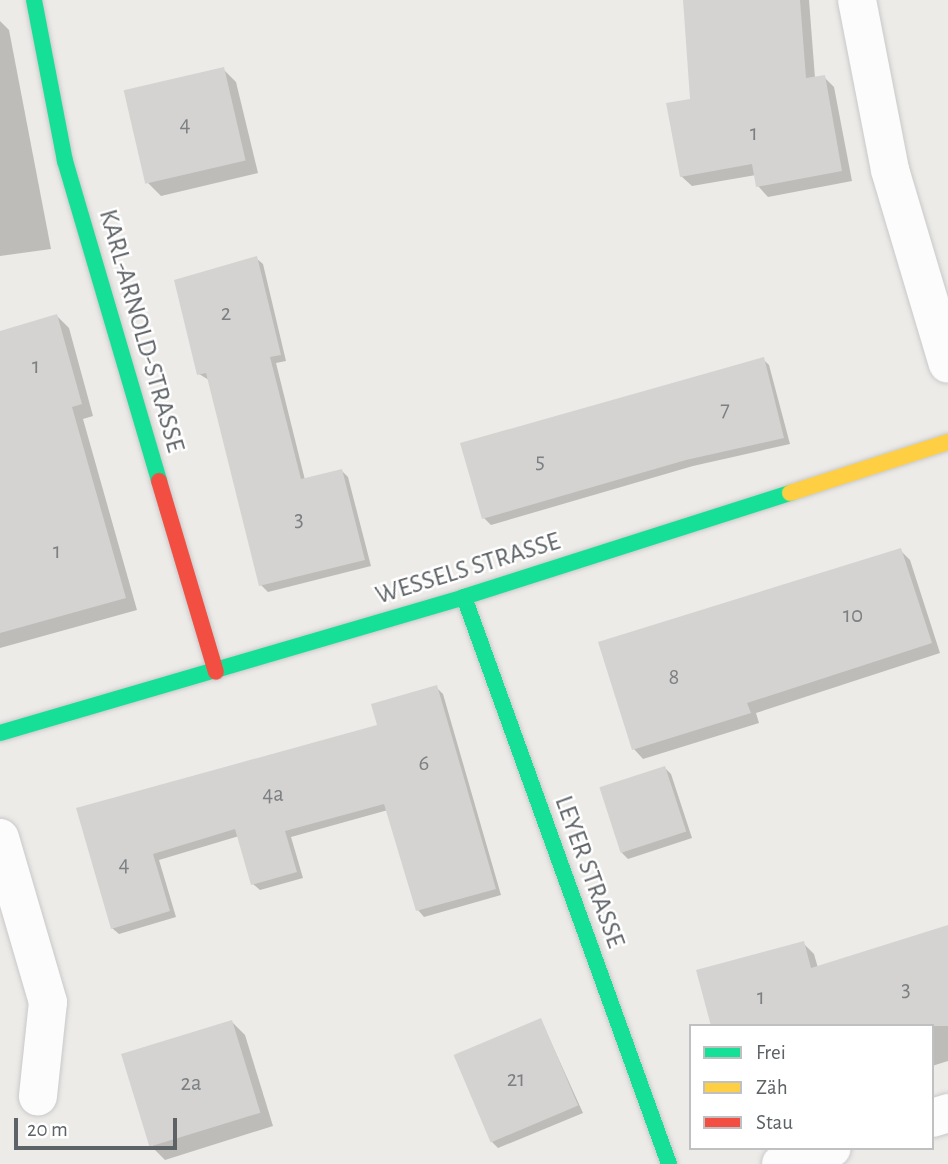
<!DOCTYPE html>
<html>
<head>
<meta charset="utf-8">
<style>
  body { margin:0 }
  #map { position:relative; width:948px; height:1164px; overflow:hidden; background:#edebe8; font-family:"Alegreya Sans",sans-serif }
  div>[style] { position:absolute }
  .shadow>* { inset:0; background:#0003 }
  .building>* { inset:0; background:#d5d3d2; transform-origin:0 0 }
  .roads { filter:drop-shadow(0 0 2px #c8c9c9) drop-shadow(0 0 2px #c8c9c9) }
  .street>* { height:38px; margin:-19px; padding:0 19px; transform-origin:19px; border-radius:19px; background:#fcfcfc }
  .fast>* { height:16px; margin:-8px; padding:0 8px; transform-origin:8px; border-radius:8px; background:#16e098 }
  .slow>* { height:16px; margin:-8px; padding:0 8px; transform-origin:8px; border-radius:8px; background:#ffcf43 }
  .jam>* { height:16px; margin:-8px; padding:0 8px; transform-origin:8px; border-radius:8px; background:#f24e42 }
  span { translate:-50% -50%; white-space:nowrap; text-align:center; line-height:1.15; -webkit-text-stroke:5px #fff; paint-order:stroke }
  .number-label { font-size:23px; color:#7c8082 }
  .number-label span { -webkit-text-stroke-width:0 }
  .street-label { font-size:26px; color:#5d6266 }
  .legend { position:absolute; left:689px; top:1024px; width:245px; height:126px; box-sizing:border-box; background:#fff; border:2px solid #bec0c2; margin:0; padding:9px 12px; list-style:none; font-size:21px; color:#5d6266 }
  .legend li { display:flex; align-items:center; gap:14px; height:35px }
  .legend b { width:35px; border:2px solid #bec0c2 }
  .scale { position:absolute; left:14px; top:1118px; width:163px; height:32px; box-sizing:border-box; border:4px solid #5d6266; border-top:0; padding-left:9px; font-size:21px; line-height:24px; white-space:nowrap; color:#5d6266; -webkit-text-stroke:5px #fff; paint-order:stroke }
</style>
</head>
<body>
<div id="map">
  <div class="shadow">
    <i style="clip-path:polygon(685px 0,809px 0,815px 78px,824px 77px,834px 87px,852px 181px,768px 197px,758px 186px,756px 175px,692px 186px,681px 176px,692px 101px)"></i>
    <i style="clip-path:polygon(0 21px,9px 30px,51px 249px,0 256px)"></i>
    <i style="clip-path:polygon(223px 69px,236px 82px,258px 173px,161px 196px,148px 183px)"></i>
    <i style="clip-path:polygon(256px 258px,263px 264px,286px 361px,276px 363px,305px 480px,342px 471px,348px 477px,371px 566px,268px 592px,261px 585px,209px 380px,199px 374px)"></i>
    <i style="clip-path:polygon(57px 316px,69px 328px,93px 416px,83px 419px,137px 610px,0 648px,0 333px)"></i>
    <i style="clip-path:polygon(763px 359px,769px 365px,790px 444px,693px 466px,491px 525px,484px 518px,463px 445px)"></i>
    <i style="clip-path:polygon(900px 550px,910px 560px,940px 653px,756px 713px,759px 723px,643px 759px,634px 749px)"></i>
    <i style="clip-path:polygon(436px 687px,443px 694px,501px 895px,424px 917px,418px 910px,388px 810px,291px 837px,303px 878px,260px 890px,253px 884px,239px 836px,159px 860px,176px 917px,119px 934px,112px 928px,78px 810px,379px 726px)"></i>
    <i style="clip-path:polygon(665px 768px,671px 774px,692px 838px,628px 859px,622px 853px)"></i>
    <i style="clip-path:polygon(948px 927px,948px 1061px,932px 1066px,932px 1026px,713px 1026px,803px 943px,814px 954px,818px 968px)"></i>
    <i style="clip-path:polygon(541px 1020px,583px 1113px,498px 1148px,492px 1142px)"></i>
    <i style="clip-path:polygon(232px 1022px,245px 1035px,273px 1126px,165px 1160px,152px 1147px)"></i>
  </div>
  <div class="building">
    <i style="clip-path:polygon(683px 0,800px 0,806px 78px,825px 75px,842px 171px,756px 187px,752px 164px,680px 177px,666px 103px,690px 99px)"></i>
    <i style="left:224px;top:67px;width:96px;height:103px;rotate:77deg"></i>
    <i style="clip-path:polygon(257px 256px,281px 355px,270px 357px,301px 479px,342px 469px,365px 560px,259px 586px,206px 373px,197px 375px,174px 280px)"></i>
    <i style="clip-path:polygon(57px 314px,82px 404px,72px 407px,126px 598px,0 633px,0 331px)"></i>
    <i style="clip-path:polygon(764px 357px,784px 438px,686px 460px,482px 519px,460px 443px)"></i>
    <i style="clip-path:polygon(901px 548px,932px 643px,747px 703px,751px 713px,632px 750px,598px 642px)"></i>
    <i style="clip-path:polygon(437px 685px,496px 889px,416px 911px,384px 804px,285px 831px,297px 872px,251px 885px,235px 829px,153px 854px,170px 911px,111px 929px,76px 808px,377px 725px,371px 704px)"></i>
    <i style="left:665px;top:766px;width:69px;height:69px;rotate:72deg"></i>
    <i style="clip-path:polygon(948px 925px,948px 1026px,711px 1026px,696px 970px,804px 941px,811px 968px)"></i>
    <i style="left:541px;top:1018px;width:95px;height:95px;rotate:67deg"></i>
    <i style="left:232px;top:1020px;width:97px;height:116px;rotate:73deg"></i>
  </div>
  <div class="roads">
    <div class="street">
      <i style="left:857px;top:0;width:173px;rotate:79deg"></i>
      <i style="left:890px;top:170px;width:202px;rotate:73.4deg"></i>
      <i style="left:0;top:838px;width:171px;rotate:73.7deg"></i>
      <i style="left:48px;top:1002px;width:95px;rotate:96.1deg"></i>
      <i style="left:932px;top:1118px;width:17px;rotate:-17deg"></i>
      <i style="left:781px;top:1164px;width:53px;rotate:-17.4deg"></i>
    </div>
    <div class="fast">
      <i style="left:34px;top:0;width:164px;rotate:79.1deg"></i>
      <i style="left:65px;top:161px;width:334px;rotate:73.6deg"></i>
      <i style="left:464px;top:597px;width:603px;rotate:70.12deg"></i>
      <i style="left:0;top:733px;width:484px;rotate:-16.3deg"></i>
      <i style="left:464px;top:597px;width:342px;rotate:-17.7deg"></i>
    </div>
    <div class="slow">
      <i style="left:790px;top:493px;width:166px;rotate:-17.9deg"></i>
    </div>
    <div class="jam">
      <i style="left:159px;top:481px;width:199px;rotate:73.4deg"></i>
    </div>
  </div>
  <div class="number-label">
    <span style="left:185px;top:125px">4</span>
    <span style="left:754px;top:134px">1</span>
    <span style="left:226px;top:314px">2</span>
    <span style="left:36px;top:367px">1</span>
    <span style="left:725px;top:410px">7</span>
    <span style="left:540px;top:462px">5</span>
    <span style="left:299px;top:520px">3</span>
    <span style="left:57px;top:552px">1</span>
    <span style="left:853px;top:616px">10</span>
    <span style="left:674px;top:678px">8</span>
    <span style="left:424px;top:764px">6</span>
    <span style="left:273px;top:795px">4a</span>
    <span style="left:124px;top:865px">4</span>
    <span style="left:906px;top:990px">3</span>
    <span style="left:761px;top:998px">1</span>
    <span style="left:516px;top:1080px">21</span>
    <span style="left:191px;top:1084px">2a</span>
  </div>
  <div class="street-label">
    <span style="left:141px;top:331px;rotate:74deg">KARL-ARNOLD-STRASSE</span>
    <span style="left:468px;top:569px;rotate:-17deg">WESSELS STRASSE</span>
    <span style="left:589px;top:872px;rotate:70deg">LEYER STRASSE</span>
  </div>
  <ul class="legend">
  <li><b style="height:9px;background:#16e098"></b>Frei</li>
  <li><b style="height:9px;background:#ffcf43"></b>Zäh</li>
  <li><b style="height:9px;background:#f24e42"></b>Stau</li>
  </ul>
  <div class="scale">20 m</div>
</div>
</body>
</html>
